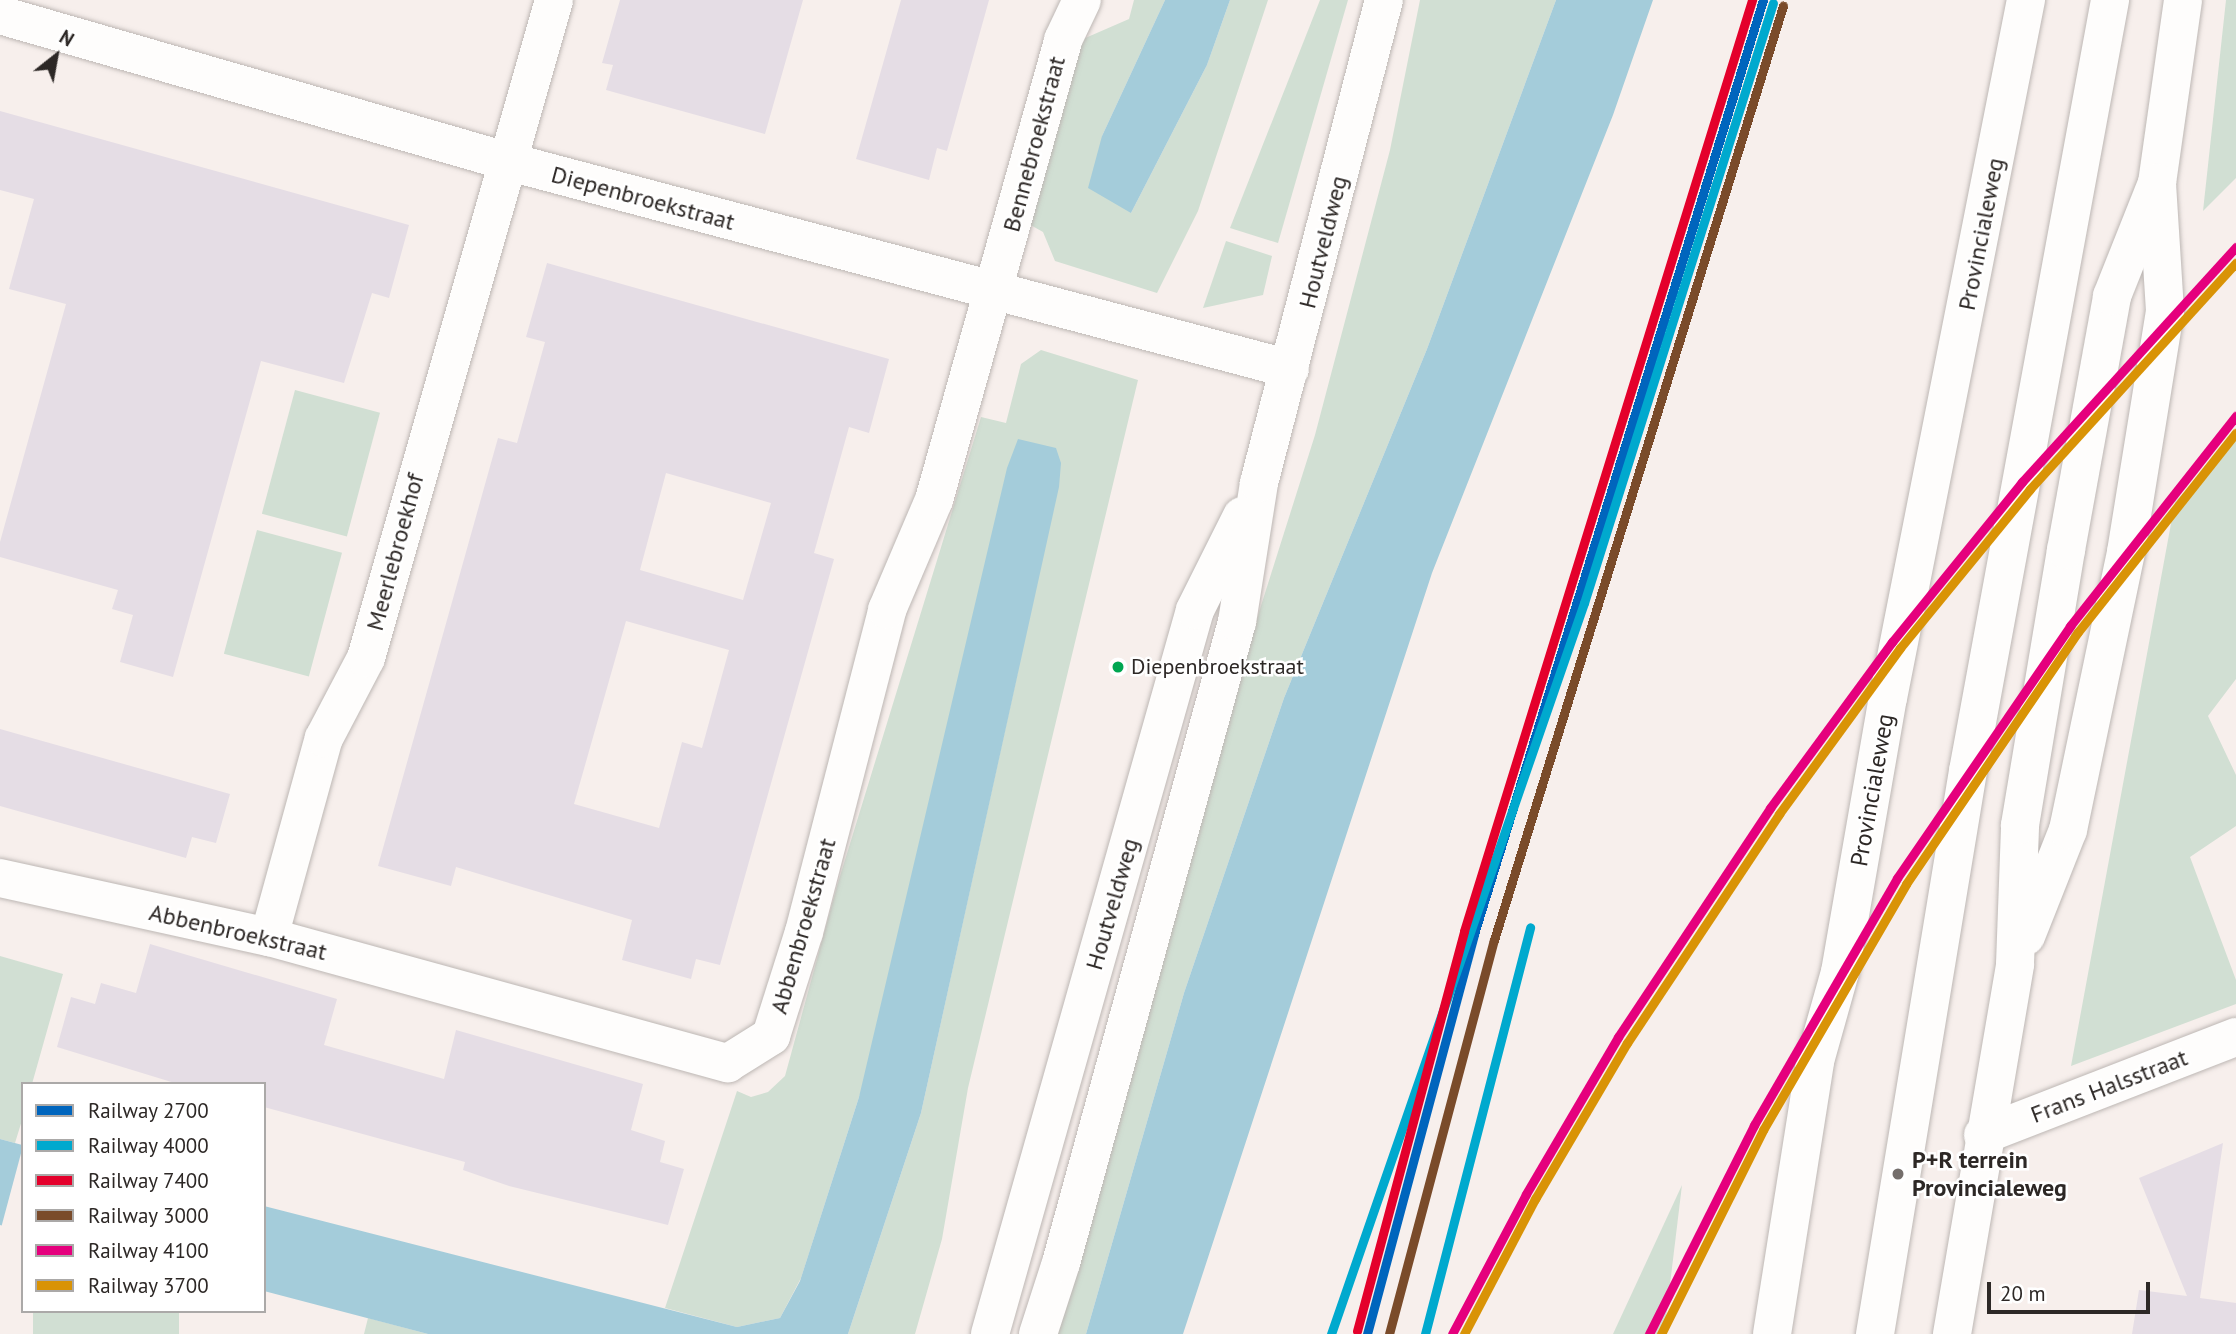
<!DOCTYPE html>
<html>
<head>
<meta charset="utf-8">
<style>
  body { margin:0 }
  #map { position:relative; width:2236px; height:1334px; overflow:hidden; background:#f7efec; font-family:"PT Sans",sans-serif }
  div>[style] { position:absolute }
  .green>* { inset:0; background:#d1dfd3; transform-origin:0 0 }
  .water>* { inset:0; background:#a4ccda; transform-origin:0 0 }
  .building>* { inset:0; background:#e5dde5 }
  .roads { filter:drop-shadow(0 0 2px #bdb7b4) drop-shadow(0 0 2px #bdb7b4) }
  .minor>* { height:38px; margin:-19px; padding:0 19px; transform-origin:19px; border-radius:19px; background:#fefdfc }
  .major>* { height:38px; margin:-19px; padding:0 19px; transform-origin:19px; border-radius:19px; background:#fefdfc }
  .rail-1>* { height:9px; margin:-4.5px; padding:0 4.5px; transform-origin:4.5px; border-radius:4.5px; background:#0065bd }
  .rail-2>* { height:9px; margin:-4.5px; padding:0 4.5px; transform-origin:4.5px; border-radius:4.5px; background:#00a9ce }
  .rail-3>* { height:9px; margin:-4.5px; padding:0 4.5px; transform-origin:4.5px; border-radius:4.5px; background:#e4002b }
  .rail-4>* { height:9px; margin:-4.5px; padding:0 4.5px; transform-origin:4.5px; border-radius:4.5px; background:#7a4b2a }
  .rail-5>* { height:9px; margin:-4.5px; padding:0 4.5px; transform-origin:4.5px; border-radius:4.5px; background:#e5007d }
  .rail-6>* { height:9px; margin:-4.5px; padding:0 4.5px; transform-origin:4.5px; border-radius:4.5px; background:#d99306 }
  .dots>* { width:19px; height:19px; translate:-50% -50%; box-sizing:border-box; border:4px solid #fff; border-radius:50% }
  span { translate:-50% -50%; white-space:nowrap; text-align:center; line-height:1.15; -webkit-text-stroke:5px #fff; paint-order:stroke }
  .bus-label { font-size:22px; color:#2d2826 }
  .left { translate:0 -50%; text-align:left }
  .street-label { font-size:24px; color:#2d2826 }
  .poi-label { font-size:24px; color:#2d2826; font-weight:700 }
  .legend { position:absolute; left:21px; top:1082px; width:245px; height:231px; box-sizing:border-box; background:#fff; border:2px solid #aba9a8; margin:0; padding:9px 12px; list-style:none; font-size:21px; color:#2d2826 }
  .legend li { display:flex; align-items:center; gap:14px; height:35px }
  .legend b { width:35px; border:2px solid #aba9a8 }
  .north { position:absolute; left:21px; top:21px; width:70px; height:70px; -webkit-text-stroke:5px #fff; paint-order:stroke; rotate:31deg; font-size:19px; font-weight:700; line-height:28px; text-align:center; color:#2d2826 }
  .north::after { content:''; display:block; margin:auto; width:24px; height:32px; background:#2d2826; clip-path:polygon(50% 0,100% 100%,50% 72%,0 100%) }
  .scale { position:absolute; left:1987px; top:1282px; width:163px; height:32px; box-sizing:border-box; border:4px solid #2d2826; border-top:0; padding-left:9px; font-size:21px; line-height:24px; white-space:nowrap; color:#2d2826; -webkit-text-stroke:5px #fff; paint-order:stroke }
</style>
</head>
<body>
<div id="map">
  <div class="green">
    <i style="clip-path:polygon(1134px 0,1165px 0,1102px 136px,1131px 213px,1207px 65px,1230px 0,1268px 0,1198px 211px,1157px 293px,1055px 261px,1043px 232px,1027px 223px,1083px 39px,1129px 19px)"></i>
    <i style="clip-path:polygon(1320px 0,1348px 0,1278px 243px,1230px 228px)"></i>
    <i style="clip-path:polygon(1420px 0,1556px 0,1427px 349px,1284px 698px,1184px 993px,1086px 1334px,1056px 1334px,1259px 612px,1315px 435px,1390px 150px)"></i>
    <i style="clip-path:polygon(2226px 0,2236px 0,2236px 178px,2203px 211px)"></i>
    <i style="clip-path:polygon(1226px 241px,1272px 256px,1263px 295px,1203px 308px)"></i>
    <i style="clip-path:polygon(1041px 350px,1138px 380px,968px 1088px,942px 1239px,915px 1334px,848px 1334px,921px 1113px,1018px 671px,859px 1097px,801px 1278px,780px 1318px,737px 1327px,665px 1308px,737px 1091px,751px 1097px,768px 1092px,785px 1076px,837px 886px,981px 417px,1006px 423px,1021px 364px)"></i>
    <i style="left:295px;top:390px;width:88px;height:128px;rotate:15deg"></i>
    <i style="clip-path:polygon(2236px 436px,2236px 679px,2208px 716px,2236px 775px,2236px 826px,2190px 857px,2236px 980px,2236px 1004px,2071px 1066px,2175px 502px)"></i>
    <i style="left:257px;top:530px;width:88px;height:128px;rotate:15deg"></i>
    <i style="clip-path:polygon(0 956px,63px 974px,32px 1084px,23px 1084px,23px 1117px,15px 1143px,0 1139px)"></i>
    <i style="clip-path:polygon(1682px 1185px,1664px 1334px,1613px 1334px)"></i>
    <i style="left:33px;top:1311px;width:146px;height:24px"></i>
    <i style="clip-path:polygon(368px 1318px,428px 1334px,364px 1334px)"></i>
  </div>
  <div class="water">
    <i style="clip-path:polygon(1165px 0,1230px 0,1207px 65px,1131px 213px,1088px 188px,1102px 136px)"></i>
    <i style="clip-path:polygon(1556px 0,1653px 0,1613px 115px,1432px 573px,1183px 1334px,1086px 1334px,1184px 993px,1284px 698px,1427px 349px)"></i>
    <i style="clip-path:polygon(1018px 439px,1056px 448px,1061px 463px,1059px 487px,921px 1113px,848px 1334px,428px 1334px,264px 1291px,264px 1206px,737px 1327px,780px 1318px,800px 1281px,859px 1097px,1007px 468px)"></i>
    <i style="left:0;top:1139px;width:24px;height:83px;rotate:15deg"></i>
  </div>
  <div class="building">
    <i style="clip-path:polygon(620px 0,803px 0,765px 134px,606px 90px,613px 65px,602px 63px)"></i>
    <i style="clip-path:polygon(901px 0,989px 0,947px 151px,937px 148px,929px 180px,856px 159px)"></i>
    <i style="clip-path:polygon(0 111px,409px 225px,389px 298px,372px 293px,344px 383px,261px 361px,173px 677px,120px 662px,133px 615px,112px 609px,118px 590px,0 557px,0 542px,66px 304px,9px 289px,34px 199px,0 190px)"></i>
    <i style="clip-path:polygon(evenodd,547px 263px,889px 359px,869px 433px,849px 427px,814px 553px,834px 559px,720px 965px,696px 959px,691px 979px,622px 960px,632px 920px,456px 867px,451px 886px,378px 866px,498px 438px,517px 443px,545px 342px,526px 337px,547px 263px,666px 473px,771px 503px,743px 600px,640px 570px,666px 473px,547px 263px,626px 621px,729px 650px,702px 748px,682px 742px,659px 828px,574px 804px,626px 621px)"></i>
    <i style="clip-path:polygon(0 729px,230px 794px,216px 843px,192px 837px,186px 858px,0 806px)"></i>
    <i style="clip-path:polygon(150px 944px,337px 999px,324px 1045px,444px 1079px,456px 1030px,643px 1084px,631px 1130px,665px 1141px,660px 1162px,684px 1169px,668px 1225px,509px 1186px,463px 1170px,465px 1162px,264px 1107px,264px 1084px,178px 1084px,57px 1047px,71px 997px,95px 1004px,101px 983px,136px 993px)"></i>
    <i style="clip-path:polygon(2223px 1143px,2200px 1298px,2236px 1303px,2236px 1334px,2132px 1334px,2139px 1290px,2187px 1296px,2139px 1178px)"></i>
  </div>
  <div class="roads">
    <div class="minor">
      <i style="left:0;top:15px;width:527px;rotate:16.09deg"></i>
      <i style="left:506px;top:161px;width:811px;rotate:14.86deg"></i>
      <i style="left:0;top:878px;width:275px;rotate:12.4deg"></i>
      <i style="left:269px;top:937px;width:476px;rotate:15.4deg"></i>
      <i style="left:728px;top:1063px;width:51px;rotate:-32.1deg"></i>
      <i style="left:771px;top:1036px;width:109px;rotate:-72.4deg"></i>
      <i style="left:804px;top:932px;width:333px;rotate:-75.5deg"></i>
      <i style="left:887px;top:610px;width:120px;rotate:-66.9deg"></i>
      <i style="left:934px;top:500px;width:478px;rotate:-74.3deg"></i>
      <i style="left:1063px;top:40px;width:44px;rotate:-64.6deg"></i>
      <i style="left:2026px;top:936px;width:114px;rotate:-68.4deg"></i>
      <i style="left:2068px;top:830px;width:284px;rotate:-78.2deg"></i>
      <i style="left:2126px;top:552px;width:244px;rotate:-80.8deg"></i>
      <i style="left:2165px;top:311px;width:128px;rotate:-93.6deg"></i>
      <i style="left:2157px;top:183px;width:185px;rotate:-81.9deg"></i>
      <i style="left:269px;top:937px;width:206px;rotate:-74.6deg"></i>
      <i style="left:324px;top:738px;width:90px;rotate:-62.3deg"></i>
      <i style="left:366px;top:658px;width:684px;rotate:-74.05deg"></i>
      <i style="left:1983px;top:1135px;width:271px;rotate:-21.2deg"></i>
      <i style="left:990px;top:1334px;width:752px;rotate:-74.19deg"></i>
      <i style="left:1195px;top:610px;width:105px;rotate:-63.4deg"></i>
      <i style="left:1038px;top:1334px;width:75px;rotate:-72.1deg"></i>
      <i style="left:1061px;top:1263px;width:665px;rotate:-74.65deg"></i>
      <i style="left:1237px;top:622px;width:141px;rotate:-81deg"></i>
      <i style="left:1259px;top:483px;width:499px;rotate:-75.5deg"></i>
      <i style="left:1952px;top:1334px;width:375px;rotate:-80.3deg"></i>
      <i style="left:2015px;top:964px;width:139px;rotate:-87.9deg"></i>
      <i style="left:2020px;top:825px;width:279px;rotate:-80.5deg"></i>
      <i style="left:2066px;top:550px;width:258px;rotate:-79.7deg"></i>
      <i style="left:2112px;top:296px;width:122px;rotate:-68.3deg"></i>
    </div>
    <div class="major">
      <i style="left:1772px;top:1334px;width:276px;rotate:-81deg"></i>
      <i style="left:1815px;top:1061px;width:92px;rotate:-74.3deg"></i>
      <i style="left:1840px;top:972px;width:278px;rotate:-80.1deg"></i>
      <i style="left:1888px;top:698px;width:712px;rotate:-78.82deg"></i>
      <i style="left:1875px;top:1334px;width:571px;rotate:-80.62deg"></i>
      <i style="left:1968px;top:771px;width:784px;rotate:-79.56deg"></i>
    </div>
  </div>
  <div class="rail-1">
    <i style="left:1367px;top:1334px;width:414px;rotate:-75deg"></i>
    <i style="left:1474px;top:934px;width:978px;rotate:-72.81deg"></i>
  </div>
  <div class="rail-2">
    <i style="left:1331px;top:1334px;width:774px;rotate:-70.91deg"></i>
    <i style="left:1584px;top:603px;width:629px;rotate:-72.52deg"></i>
    <i style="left:1425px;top:1334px;width:420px;rotate:-75.5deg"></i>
  </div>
  <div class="rail-3">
    <i style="left:1357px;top:1331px;width:414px;rotate:-75deg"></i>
    <i style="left:1464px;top:931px;width:975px;rotate:-72.81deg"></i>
  </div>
  <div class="rail-4">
    <i style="left:1389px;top:1334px;width:408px;rotate:-75.1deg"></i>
    <i style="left:1494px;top:940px;width:978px;rotate:-72.81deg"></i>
  </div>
  <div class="rail-5">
    <i style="left:1452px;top:1334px;width:158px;rotate:-62.1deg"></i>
    <i style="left:1526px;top:1194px;width:182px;rotate:-59.6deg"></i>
    <i style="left:1618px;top:1037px;width:275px;rotate:-56.4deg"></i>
    <i style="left:1770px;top:808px;width:206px;rotate:-53.7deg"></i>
    <i style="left:1892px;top:642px;width:206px;rotate:-50.9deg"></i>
    <i style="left:2022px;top:482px;width:318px;rotate:-47.7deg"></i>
    <i style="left:1649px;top:1334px;width:234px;rotate:-63.3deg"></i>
    <i style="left:1754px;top:1125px;width:285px;rotate:-59.9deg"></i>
    <i style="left:1897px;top:878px;width:306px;rotate:-55.5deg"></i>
    <i style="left:2070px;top:626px;width:268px;rotate:-51.7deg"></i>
  </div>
  <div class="rail-6">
    <i style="left:1464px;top:1334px;width:153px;rotate:-62.3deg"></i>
    <i style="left:1535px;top:1199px;width:181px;rotate:-59.5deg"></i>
    <i style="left:1627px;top:1043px;width:275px;rotate:-56.4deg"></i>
    <i style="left:1779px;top:814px;width:205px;rotate:-53.9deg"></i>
    <i style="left:1900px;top:648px;width:205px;rotate:-50.7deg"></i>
    <i style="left:2030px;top:489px;width:306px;rotate:-47.7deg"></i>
    <i style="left:1661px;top:1334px;width:228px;rotate:-63.4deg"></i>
    <i style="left:1763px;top:1130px;width:285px;rotate:-59.8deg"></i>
    <i style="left:1906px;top:884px;width:305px;rotate:-55.7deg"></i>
    <i style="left:2078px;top:632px;width:254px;rotate:-51.6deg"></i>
  </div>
  <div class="dots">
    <i style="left:1118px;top:667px;background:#00a651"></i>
    <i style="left:1898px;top:1174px;background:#746e6b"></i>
  </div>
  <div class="bus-label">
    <span class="left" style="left:1131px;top:667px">Diepenbroekstraat</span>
  </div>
  <div class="street-label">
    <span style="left:1034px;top:144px;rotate:-75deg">Bennebroekstraat</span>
    <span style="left:643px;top:198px;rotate:15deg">Diepenbroekstraat</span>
    <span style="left:1981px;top:234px;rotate:-79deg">Provincialeweg</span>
    <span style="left:1323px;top:242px;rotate:-76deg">Houtveldweg</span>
    <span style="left:395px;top:552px;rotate:-75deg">Meerlebroekhof</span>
    <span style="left:1872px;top:790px;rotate:-80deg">Provincialeweg</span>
    <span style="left:1112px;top:904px;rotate:-74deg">Houtveldweg</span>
    <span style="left:803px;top:926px;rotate:-74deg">Abbenbroekstraat</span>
    <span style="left:238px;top:932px;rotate:13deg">Abbenbroekstraat</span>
    <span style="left:2109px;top:1086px;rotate:-21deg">Frans Halsstraat</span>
  </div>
  <div class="poi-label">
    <span class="left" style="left:1912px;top:1174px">P+R terrein<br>Provincialeweg</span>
  </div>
  <ul class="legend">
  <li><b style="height:9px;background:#0065bd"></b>Railway 2700</li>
  <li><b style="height:9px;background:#00a9ce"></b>Railway 4000</li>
  <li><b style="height:9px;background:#e4002b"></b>Railway 7400</li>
  <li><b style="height:9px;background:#7a4b2a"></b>Railway 3000</li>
  <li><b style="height:9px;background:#e5007d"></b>Railway 4100</li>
  <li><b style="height:9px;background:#d99306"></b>Railway 3700</li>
  </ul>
  <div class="north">N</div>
  <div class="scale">20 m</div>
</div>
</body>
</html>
